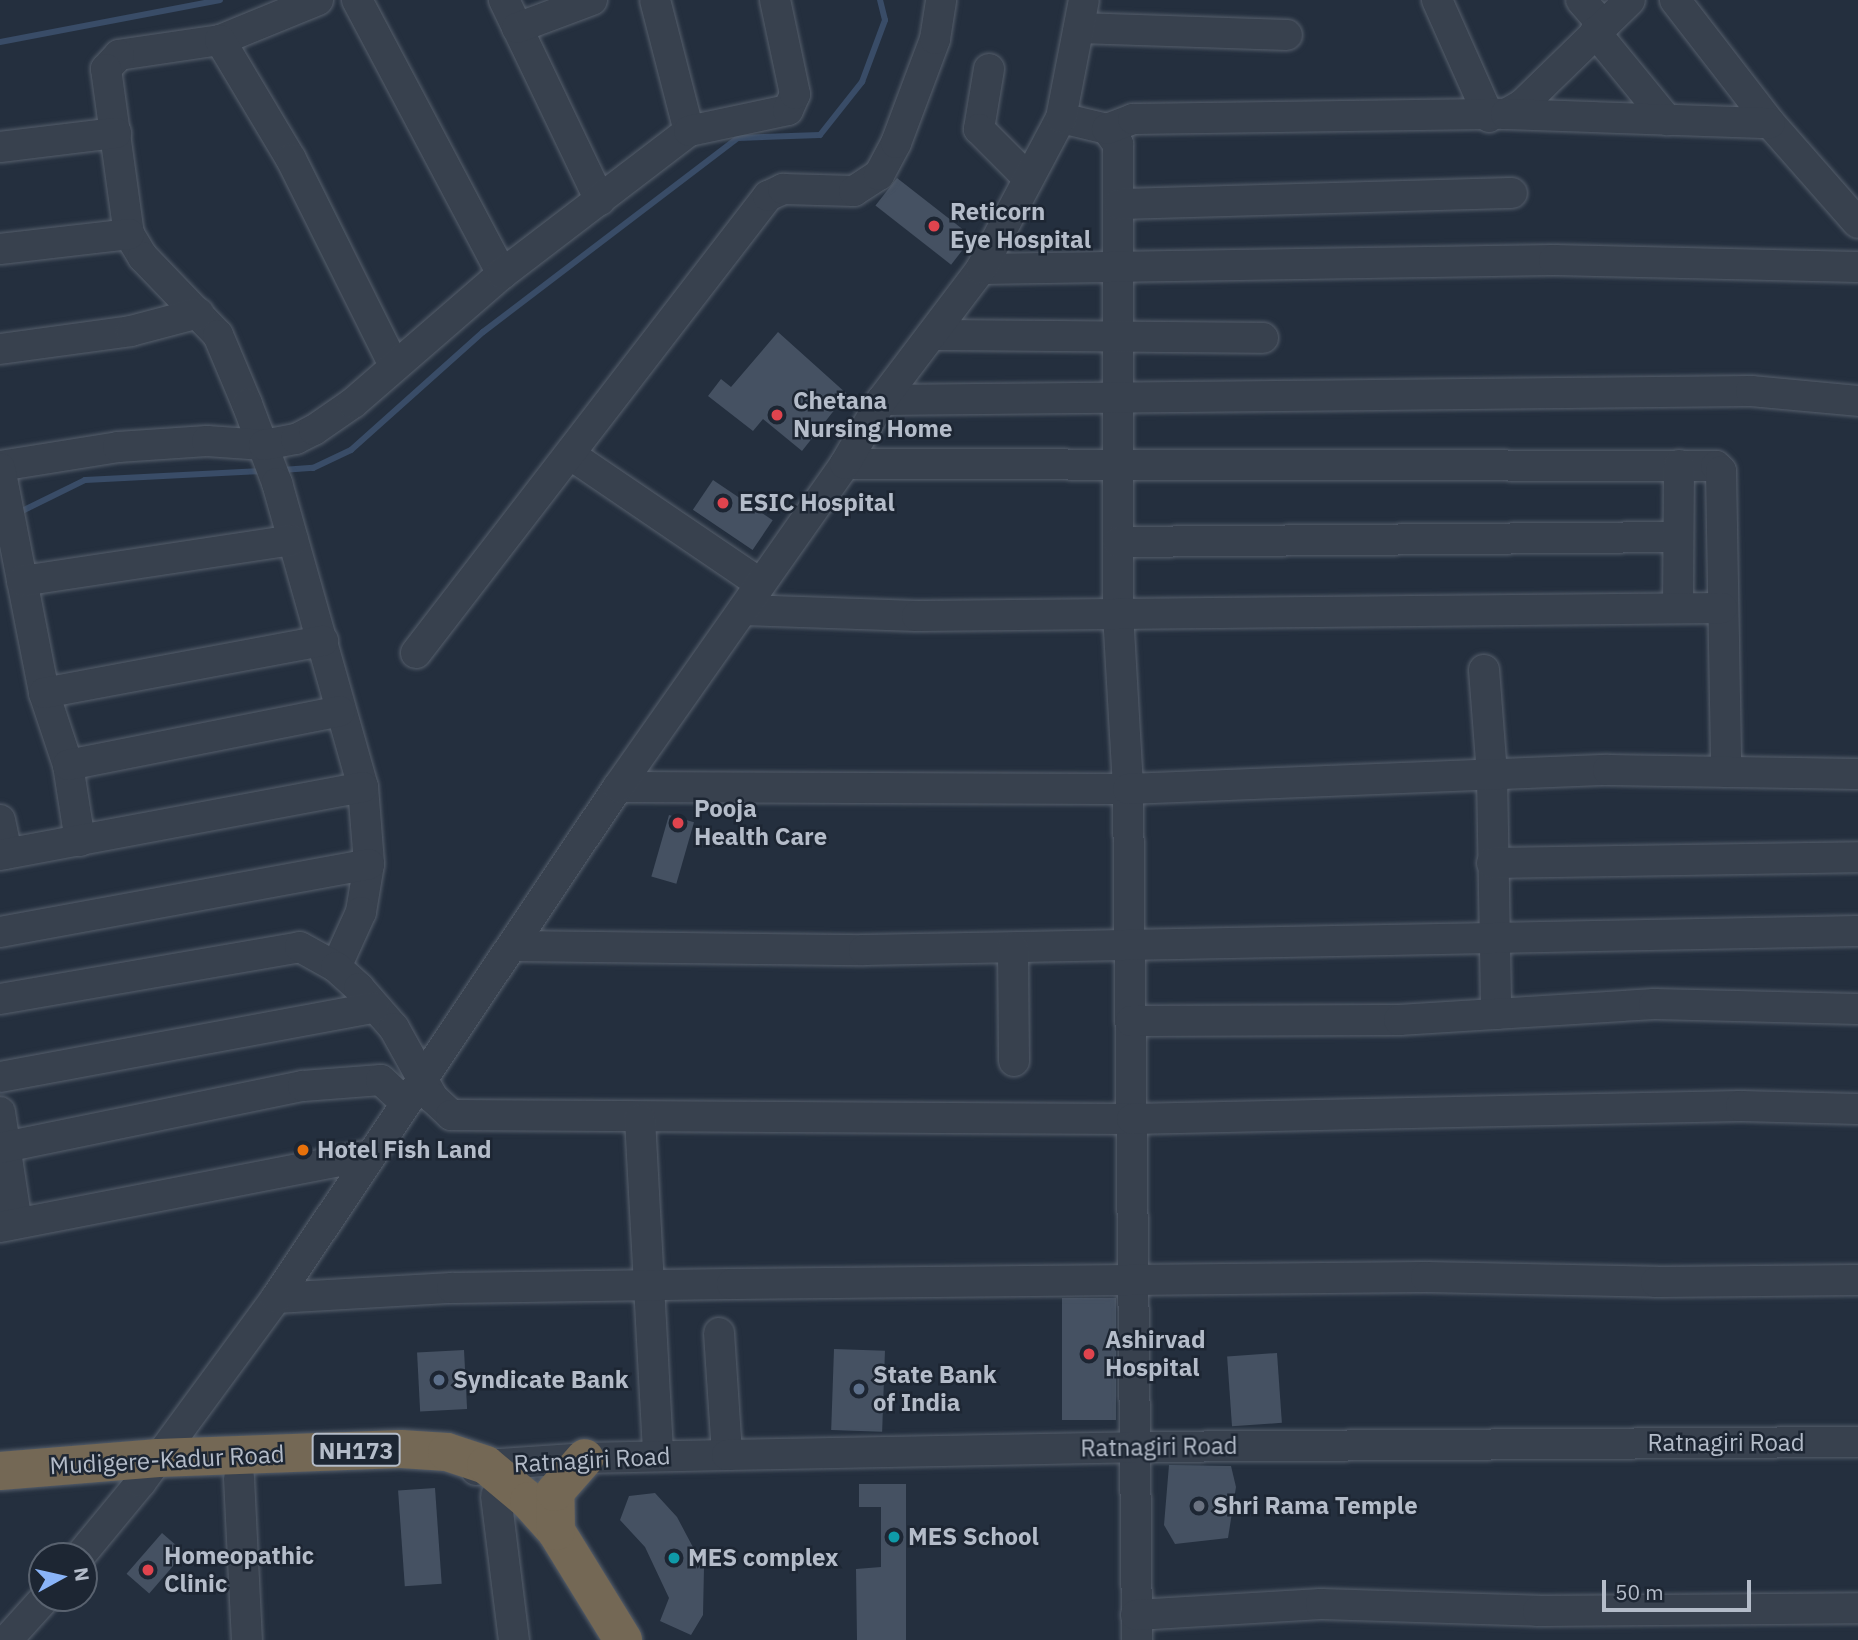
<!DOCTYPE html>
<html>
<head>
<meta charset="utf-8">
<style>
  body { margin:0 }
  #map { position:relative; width:1858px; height:1640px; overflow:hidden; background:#242f3e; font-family:"IBM Plex Sans",sans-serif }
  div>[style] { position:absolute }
  .stream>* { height:6px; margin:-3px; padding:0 3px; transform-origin:3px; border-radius:3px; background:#394c67 }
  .building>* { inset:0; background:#455162; transform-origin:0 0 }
  .roads { filter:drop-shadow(0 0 2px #565f6c) drop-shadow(0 0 2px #565f6c) }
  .minor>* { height:30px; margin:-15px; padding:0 15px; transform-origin:15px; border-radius:15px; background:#38414e }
  .highway>* { height:38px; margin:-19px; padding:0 19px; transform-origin:19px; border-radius:19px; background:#746855 }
  .dots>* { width:19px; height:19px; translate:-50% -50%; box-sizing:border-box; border:4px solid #1d2633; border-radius:50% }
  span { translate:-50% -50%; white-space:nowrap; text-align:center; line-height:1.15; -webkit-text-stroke:5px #1d2633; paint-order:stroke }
  .shield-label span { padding:2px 5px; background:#1d2633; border:2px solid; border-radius:5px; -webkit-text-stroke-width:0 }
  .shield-label { font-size:23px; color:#b4bcc9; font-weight:700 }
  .poi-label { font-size:24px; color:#b4bcc9; font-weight:700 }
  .left { translate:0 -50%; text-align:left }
  .street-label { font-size:24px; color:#b4bcc9 }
  .north { position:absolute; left:28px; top:1542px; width:70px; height:70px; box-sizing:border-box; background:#1d2633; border:2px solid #59626f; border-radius:50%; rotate:82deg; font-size:19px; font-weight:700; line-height:28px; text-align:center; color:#b4bcc9 }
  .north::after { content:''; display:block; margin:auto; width:24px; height:32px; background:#8ab4f8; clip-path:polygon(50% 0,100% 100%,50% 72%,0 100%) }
  .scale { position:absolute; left:1602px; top:1580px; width:149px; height:32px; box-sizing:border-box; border:4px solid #b4bcc9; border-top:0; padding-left:9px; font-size:21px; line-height:24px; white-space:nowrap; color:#b4bcc9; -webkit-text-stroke:5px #1d2633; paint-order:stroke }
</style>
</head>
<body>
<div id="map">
  <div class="stream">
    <i style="left:0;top:42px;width:224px;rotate:-10.8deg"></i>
    <i style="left:282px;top:470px;width:31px;rotate:-4deg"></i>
    <i style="left:313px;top:468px;width:42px;rotate:-25.3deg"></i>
    <i style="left:351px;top:450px;width:177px;rotate:-41.8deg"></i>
    <i style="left:483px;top:332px;width:320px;rotate:-37.3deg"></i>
    <i style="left:738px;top:138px;width:82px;rotate:-2.1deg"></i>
    <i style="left:820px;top:135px;width:68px;rotate:-51.6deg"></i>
    <i style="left:862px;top:82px;width:66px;rotate:-69.6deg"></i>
    <i style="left:885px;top:20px;width:21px;rotate:-104deg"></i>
    <i style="left:22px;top:511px;width:70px;rotate:-26.2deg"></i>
    <i style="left:85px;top:480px;width:179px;rotate:-2.9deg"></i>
  </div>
  <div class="building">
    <i style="left:897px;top:178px;width:96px;height:35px;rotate:38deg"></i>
    <i style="clip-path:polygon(778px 332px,847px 394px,802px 451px,763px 419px,753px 431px,708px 396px,721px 379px,731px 387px)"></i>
    <i style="left:713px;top:480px;width:72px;height:36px;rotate:34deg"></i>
    <i style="left:669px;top:815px;width:26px;height:64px;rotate:16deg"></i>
    <i style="left:1062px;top:1298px;width:54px;height:122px"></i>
    <i style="left:834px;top:1349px;width:51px;height:81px;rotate:2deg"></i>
    <i style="left:464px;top:1350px;width:59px;height:47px;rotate:87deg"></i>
    <i style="left:1277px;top:1353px;width:70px;height:50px;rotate:86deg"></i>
    <i style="clip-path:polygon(1169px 1465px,1231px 1466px,1236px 1487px,1228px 1538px,1175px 1544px,1164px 1525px)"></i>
    <i style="clip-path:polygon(859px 1484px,906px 1484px,906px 1640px,857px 1640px,856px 1569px,881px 1567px,881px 1507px,859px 1507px)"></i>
    <i style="left:435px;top:1488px;width:96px;height:37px;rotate:86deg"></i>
    <i style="clip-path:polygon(655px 1493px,677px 1517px,704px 1568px,703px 1615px,691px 1635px,660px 1621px,669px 1598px,645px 1547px,620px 1520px,629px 1496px)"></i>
    <i style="left:162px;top:1533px;width:30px;height:54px;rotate:41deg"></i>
  </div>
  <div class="roads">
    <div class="minor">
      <i style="left:318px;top:0;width:106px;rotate:157.8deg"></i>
      <i style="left:220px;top:40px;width:102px;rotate:171.6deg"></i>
      <i style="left:119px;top:55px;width:19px;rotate:133deg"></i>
      <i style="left:106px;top:69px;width:167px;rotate:82.1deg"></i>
      <i style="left:129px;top:234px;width:27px;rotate:59deg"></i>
      <i style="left:143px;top:257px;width:108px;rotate:46.1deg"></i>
      <i style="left:218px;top:335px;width:75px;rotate:67.2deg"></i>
      <i style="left:247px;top:404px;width:85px;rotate:69.2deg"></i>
      <i style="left:277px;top:483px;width:316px;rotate:74.2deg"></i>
      <i style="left:363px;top:787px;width:77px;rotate:85.5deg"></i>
      <i style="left:369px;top:864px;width:49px;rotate:99.5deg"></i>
      <i style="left:361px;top:912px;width:60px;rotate:114.4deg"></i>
      <i style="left:357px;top:0;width:310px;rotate:62.1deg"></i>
      <i style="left:504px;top:0;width:222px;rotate:64.4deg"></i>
      <i style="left:655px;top:0;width:135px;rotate:75.5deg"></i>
      <i style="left:1437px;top:0;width:128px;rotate:66deg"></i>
      <i style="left:1581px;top:0;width:33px;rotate:49deg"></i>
      <i style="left:1675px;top:0;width:155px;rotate:52.3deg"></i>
      <i style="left:1770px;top:123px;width:133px;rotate:48.7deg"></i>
      <i style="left:517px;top:28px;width:80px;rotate:-20.5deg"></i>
      <i style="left:1079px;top:28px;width:208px;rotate:1.9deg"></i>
      <i style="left:1595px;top:32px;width:114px;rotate:50.7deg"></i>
      <i style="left:220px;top:40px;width:139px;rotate:59.2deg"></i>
      <i style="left:291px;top:159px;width:231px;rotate:63.5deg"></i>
      <i style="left:989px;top:69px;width:61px;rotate:99.5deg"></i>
      <i style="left:979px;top:129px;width:69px;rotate:45deg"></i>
      <i style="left:1506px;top:114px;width:20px;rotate:-30deg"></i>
      <i style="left:1523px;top:104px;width:149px;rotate:-44.2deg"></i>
      <i style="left:1061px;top:118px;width:47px;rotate:13.4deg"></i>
      <i style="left:1107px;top:129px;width:19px;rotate:54deg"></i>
      <i style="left:1118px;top:144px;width:469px;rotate:90deg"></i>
      <i style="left:1118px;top:613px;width:176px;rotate:86.7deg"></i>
      <i style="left:1128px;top:789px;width:851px;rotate:89.39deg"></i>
      <i style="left:1107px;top:129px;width:28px;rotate:-21deg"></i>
      <i style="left:1133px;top:119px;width:373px;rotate:-0.8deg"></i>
      <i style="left:1506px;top:114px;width:264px;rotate:2deg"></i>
      <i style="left:0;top:147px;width:117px;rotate:-6.9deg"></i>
      <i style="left:1119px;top:204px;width:393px;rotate:-1.6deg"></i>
      <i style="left:0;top:249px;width:130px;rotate:-6.6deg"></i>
      <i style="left:981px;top:269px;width:573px;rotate:-0.9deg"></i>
      <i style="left:1554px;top:260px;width:304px;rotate:1.3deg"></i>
      <i style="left:932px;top:335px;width:331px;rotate:0.5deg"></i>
      <i style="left:0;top:349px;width:132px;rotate:-7.8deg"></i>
      <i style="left:131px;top:331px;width:70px;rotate:-14.8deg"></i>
      <i style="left:882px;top:400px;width:869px;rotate:-0.59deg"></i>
      <i style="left:1751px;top:391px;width:107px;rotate:5.3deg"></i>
      <i style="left:571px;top:455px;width:227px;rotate:34.2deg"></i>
      <i style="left:845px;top:464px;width:871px;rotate:0.13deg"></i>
      <i style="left:1716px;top:466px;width:7px;rotate:45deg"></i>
      <i style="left:1721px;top:471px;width:301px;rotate:89deg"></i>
      <i style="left:0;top:466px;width:120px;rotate:-9.1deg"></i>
      <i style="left:118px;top:447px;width:89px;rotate:-3.9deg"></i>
      <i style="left:207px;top:441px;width:57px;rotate:4deg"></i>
      <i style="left:264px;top:445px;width:33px;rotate:-11deg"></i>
      <i style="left:296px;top:439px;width:20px;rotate:-27deg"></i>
      <i style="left:314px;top:430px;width:47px;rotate:-34.7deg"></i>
      <i style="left:353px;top:403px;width:197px;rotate:-40.9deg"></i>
      <i style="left:502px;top:274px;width:235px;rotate:-37.4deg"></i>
      <i style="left:689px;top:131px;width:101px;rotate:-12deg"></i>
      <i style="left:788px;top:110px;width:17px;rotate:-66deg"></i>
      <i style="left:795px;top:94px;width:96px;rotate:-102deg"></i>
      <i style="left:0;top:468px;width:229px;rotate:78.9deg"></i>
      <i style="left:44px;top:693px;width:76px;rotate:71.6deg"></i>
      <i style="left:68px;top:765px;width:77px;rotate:81deg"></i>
      <i style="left:1118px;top:542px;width:559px;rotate:-0.51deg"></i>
      <i style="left:22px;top:581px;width:274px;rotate:-8.6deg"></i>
      <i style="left:1678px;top:608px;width:143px;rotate:-89.6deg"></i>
      <i style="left:743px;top:610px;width:174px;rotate:2deg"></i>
      <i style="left:917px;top:616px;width:805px;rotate:-0.57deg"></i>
      <i style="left:416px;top:653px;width:577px;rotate:-52.4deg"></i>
      <i style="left:768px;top:196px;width:17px;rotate:-25deg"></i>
      <i style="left:783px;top:189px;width:71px;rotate:1.6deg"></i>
      <i style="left:854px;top:191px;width:30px;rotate:-33deg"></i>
      <i style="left:879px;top:175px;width:36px;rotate:-62deg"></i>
      <i style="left:896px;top:143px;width:111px;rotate:-69.4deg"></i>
      <i style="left:935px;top:39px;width:39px;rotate:-81deg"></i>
      <i style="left:1484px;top:670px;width:105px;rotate:85.6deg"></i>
      <i style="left:1492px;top:775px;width:239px;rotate:89deg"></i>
      <i style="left:44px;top:693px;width:284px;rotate:-10.6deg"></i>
      <i style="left:68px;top:765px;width:277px;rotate:-11.2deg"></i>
      <i style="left:618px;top:787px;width:510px;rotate:0.22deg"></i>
      <i style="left:1128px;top:789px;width:480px;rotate:-2.3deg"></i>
      <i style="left:1608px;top:770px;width:250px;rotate:0.9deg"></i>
      <i style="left:0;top:820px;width:34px;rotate:78deg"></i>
      <i style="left:0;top:855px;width:369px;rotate:-10.6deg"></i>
      <i style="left:1492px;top:863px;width:366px;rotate:-0.9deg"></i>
      <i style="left:0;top:932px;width:375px;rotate:-10.4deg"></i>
      <i style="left:513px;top:946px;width:351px;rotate:0.7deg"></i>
      <i style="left:864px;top:950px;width:994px;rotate:-1.1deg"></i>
      <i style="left:1013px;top:948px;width:113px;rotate:89.5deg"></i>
      <i style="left:0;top:999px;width:304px;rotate:-9.8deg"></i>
      <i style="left:300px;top:947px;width:41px;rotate:29.1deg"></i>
      <i style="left:336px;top:967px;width:31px;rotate:42deg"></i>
      <i style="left:359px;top:988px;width:53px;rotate:48.8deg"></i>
      <i style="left:394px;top:1028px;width:80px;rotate:60.9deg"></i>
      <i style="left:433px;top:1098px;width:25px;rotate:43deg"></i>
      <i style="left:451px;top:1115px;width:681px;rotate:0.34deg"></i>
      <i style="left:1132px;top:1119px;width:609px;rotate:-1.22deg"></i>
      <i style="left:1741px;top:1106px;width:117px;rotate:1.5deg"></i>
      <i style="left:1131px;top:1021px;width:268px;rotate:-0.2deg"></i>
      <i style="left:1399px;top:1020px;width:256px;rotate:-3.6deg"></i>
      <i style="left:1654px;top:1004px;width:204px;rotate:1.4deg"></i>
      <i style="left:0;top:1077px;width:380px;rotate:-10.5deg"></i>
      <i style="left:0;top:1112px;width:112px;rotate:81.3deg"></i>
      <i style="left:640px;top:1119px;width:337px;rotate:86.9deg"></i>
      <i style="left:0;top:1148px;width:309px;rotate:-11.6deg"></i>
      <i style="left:303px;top:1086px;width:78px;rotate:-4.4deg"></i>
      <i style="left:381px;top:1080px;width:34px;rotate:43deg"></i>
      <i style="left:0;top:1227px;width:376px;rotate:-11deg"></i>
      <i style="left:276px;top:1298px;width:176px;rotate:-3.3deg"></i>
      <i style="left:452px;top:1288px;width:280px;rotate:-0.8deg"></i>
      <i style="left:732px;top:1284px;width:694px;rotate:-0.58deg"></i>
      <i style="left:1426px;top:1277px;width:230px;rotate:1.2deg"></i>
      <i style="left:1656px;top:1282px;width:202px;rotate:-0.6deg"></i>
      <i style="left:719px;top:1333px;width:122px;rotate:86.2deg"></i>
      <i style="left:476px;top:1470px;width:11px;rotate:-27deg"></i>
      <i style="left:486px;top:1465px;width:99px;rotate:-4deg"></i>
      <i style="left:585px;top:1458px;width:142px;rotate:-1.2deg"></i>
      <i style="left:727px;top:1455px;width:407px;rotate:-1.1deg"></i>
      <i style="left:1134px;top:1447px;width:724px;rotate:-0.4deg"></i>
      <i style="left:239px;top:1478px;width:162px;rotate:87.2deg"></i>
      <i style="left:496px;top:1496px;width:145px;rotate:82.9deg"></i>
      <i style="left:80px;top:1556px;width:96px;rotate:-50.5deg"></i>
      <i style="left:141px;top:1482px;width:228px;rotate:-53.7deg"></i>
      <i style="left:276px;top:1298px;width:615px;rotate:-56.21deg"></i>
      <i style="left:618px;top:787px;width:395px;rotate:-54.9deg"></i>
      <i style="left:845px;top:464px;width:74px;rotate:-60deg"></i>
      <i style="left:882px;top:400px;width:164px;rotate:-52.9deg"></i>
      <i style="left:981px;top:269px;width:171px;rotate:-62.1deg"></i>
      <i style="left:1061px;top:118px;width:120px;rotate:-79deg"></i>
      <i style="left:1136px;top:1615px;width:185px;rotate:-3.4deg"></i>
      <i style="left:1321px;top:1604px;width:217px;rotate:1.8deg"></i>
      <i style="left:1538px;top:1611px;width:320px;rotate:-0.5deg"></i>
      <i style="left:7px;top:1640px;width:57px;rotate:-47.9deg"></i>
    </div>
    <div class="highway">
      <i style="left:0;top:1471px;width:159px;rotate:-4.7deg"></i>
      <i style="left:158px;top:1458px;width:243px;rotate:-2.1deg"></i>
      <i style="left:401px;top:1449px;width:46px;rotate:3.7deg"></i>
      <i style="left:447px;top:1452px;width:41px;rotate:18.4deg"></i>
      <i style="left:486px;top:1465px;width:56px;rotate:39.9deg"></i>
      <i style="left:529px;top:1501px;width:40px;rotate:48deg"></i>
      <i style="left:556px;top:1531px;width:128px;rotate:58.4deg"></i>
      <i style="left:556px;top:1531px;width:39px;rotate:-91deg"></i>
      <i style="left:555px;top:1492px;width:45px;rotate:-48.6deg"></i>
    </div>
  </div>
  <div class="dots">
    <i style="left:934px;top:226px;background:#e0444e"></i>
    <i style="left:777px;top:415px;background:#e0444e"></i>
    <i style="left:723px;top:503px;background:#e0444e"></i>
    <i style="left:678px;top:823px;background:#e0444e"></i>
    <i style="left:303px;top:1150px;background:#e8710a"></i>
    <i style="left:1089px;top:1354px;background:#e0444e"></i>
    <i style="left:439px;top:1380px;background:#5c6f8a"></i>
    <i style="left:859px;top:1389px;background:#5c6f8a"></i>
    <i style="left:1199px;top:1506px;background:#6b7280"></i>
    <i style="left:894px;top:1537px;background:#0f9aa8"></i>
    <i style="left:674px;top:1558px;background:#0f9aa8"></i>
    <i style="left:148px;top:1570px;background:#e0444e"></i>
  </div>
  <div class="shield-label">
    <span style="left:356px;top:1450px">NH173</span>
  </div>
  <div class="poi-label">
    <span class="left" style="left:950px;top:226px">Reticorn<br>Eye Hospital</span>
    <span class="left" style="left:793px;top:415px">Chetana<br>Nursing Home</span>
    <span class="left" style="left:739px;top:503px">ESIC Hospital</span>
    <span class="left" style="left:694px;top:823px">Pooja<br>Health Care</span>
    <span class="left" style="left:317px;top:1150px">Hotel Fish Land</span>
    <span class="left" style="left:1105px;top:1354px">Ashirvad<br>Hospital</span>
    <span class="left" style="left:873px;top:1389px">State Bank<br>of India</span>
    <span class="left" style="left:453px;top:1380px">Syndicate Bank</span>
    <span class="left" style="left:1213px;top:1506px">Shri Rama Temple</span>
    <span class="left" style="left:908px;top:1537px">MES School</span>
    <span class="left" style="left:164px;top:1570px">Homeopathic<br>Clinic</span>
    <span class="left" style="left:688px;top:1558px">MES complex</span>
  </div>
  <div class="street-label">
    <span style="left:1726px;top:1443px">Ratnagiri Road</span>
    <span style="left:1159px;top:1447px;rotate:-1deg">Ratnagiri Road</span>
    <span style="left:167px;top:1460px;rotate:-3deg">Mudigere-Kadur Road</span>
    <span style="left:592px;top:1460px;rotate:-3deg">Ratnagiri Road</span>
  </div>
  <div class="north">N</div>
  <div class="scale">50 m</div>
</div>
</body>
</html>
